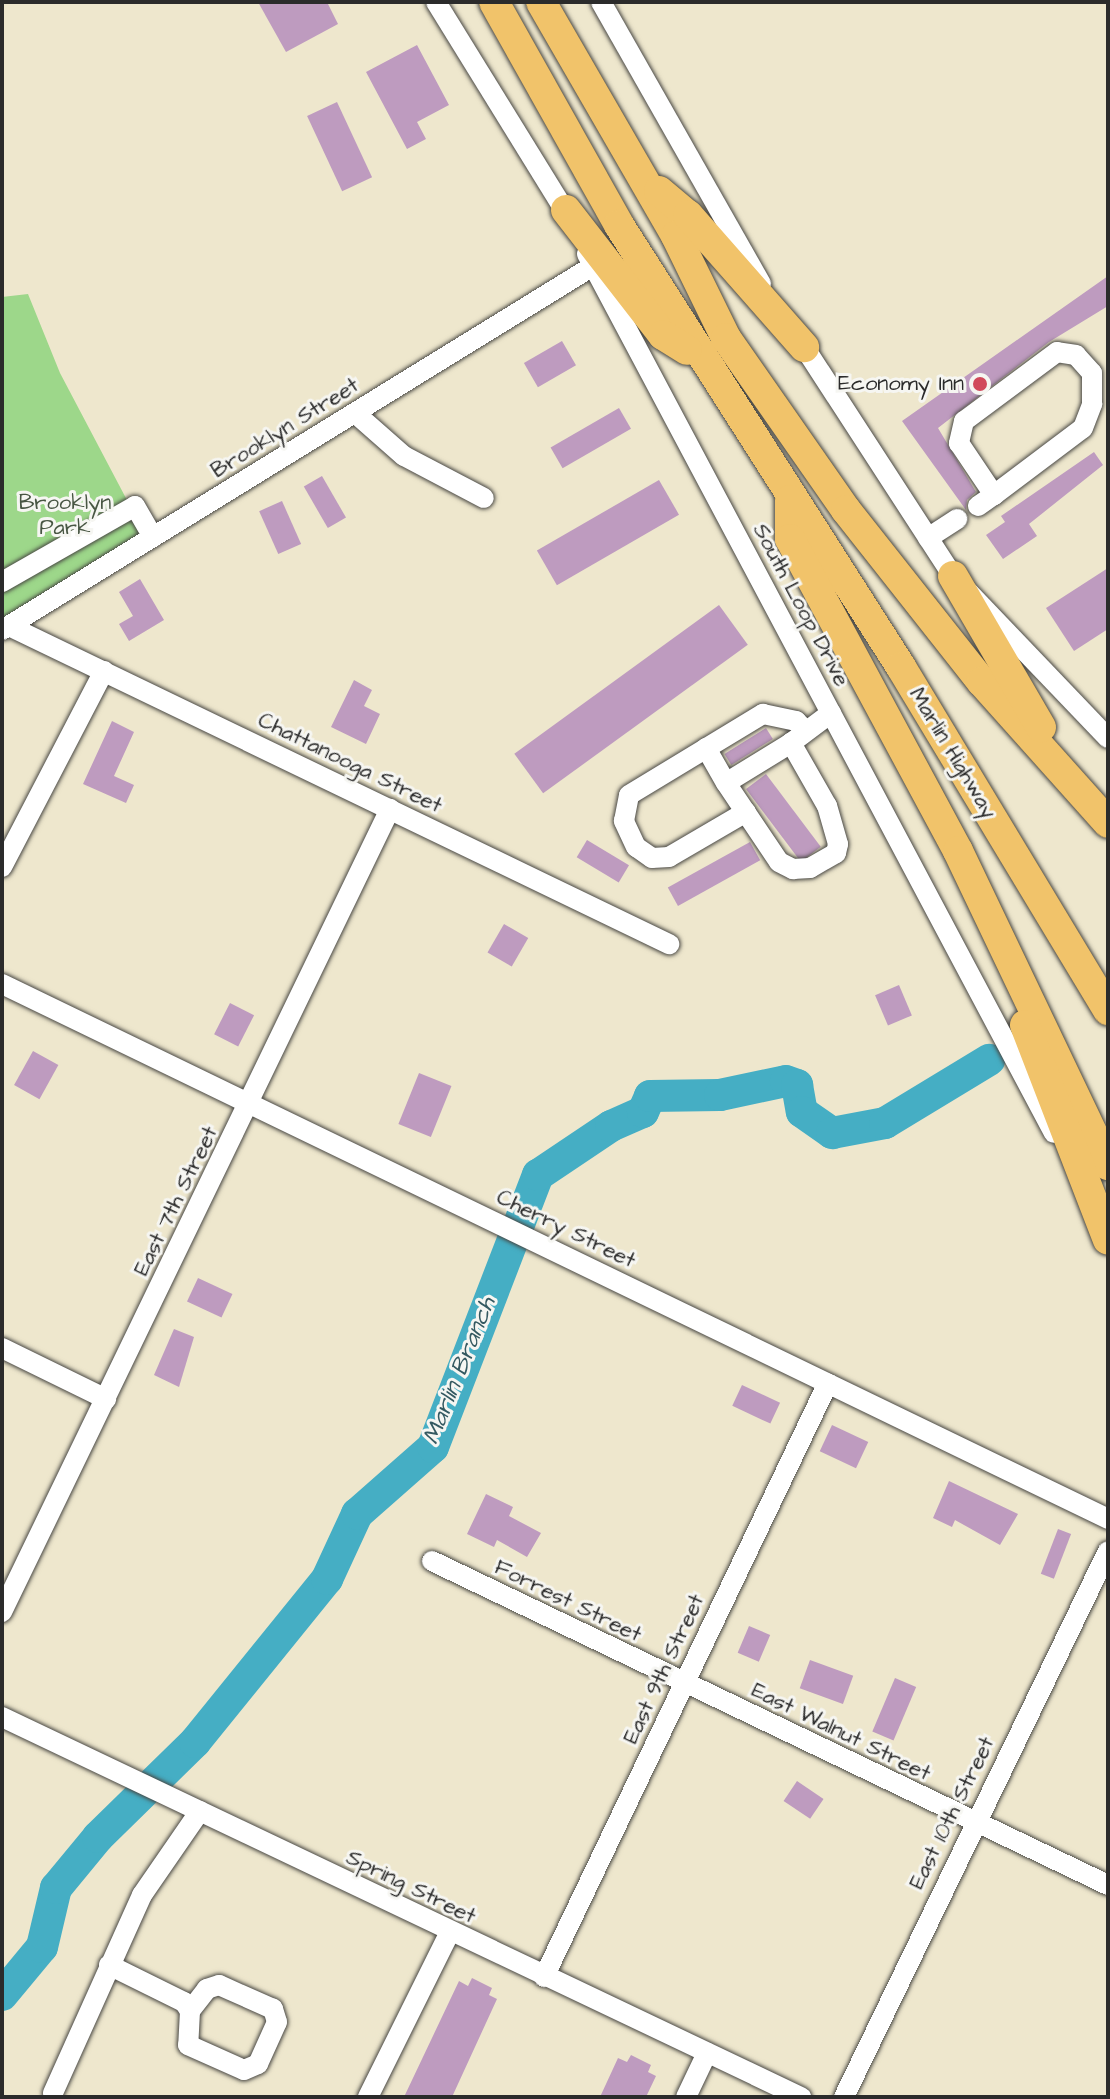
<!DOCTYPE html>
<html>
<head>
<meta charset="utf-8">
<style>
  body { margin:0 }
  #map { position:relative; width:1110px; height:2099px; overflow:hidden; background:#eee7cd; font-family:"Architects Daughter",sans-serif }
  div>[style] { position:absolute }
  .green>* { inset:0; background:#9dd78a }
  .river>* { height:32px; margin:-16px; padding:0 16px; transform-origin:16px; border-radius:16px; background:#45aec4 }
  .building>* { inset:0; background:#be9bbf; transform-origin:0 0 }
  .roads { filter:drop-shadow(0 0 2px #484743) drop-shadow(0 0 2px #484743) }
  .minor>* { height:20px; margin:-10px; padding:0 10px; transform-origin:10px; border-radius:10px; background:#fff }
  .highway>* { height:30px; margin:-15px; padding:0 15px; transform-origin:15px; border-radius:15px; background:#f1c36a }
  .dots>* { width:22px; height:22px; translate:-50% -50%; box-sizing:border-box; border:4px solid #f6f6f2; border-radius:50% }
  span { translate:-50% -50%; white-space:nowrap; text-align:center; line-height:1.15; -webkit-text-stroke:6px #f6f6f2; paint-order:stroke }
  .poi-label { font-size:22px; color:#2b2b2b }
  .right { translate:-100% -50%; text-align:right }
  .street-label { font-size:22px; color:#2b2b2b }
  .park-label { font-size:22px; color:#485643 }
  .water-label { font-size:24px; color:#345961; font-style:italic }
  .frame { position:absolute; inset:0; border:4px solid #2b2b2b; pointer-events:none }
</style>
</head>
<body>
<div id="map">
  <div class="green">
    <i style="clip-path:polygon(28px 294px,60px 373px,148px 540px,2px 631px,2px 297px)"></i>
  </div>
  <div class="river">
    <i style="left:2px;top:1995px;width:62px;rotate:-50.2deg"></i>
    <i style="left:42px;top:1947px;width:61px;rotate:-76.7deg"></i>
    <i style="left:56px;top:1888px;width:66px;rotate:-50.5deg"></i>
    <i style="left:98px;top:1837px;width:136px;rotate:-44.4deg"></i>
    <i style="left:195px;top:1742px;width:210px;rotate:-51deg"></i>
    <i style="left:327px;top:1579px;width:72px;rotate:-65.2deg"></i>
    <i style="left:357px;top:1514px;width:101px;rotate:-41.4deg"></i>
    <i style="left:433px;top:1447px;width:292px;rotate:-68.9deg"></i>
    <i style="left:538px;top:1175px;width:88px;rotate:-33.9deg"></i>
    <i style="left:611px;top:1126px;width:35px;rotate:-24deg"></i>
    <i style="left:643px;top:1112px;width:17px;rotate:-66deg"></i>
    <i style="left:650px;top:1096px;width:70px;rotate:-0.8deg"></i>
    <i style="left:720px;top:1095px;width:67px;rotate:-12deg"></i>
    <i style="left:786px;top:1081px;width:12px;rotate:20deg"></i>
    <i style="left:797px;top:1085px;width:27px;rotate:80deg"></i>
    <i style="left:802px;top:1112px;width:37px;rotate:35deg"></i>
    <i style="left:832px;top:1133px;width:54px;rotate:-10.7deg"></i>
    <i style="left:885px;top:1123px;width:122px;rotate:-31.2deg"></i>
  </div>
  <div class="building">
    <i style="clip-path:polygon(258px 2px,327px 2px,338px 24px,286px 52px)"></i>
    <i style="clip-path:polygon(417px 45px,449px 105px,417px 122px,426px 139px,407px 149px,366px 72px)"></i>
    <i style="left:337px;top:102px;width:83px;height:33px;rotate:65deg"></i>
    <i style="clip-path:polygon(1108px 276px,1108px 306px,1049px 342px,938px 428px,976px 492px,967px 500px,966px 510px,902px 421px)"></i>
    <i style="left:562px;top:341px;width:28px;height:44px;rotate:60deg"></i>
    <i style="left:619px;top:408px;width:24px;height:79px;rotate:60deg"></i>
    <i style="clip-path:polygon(1094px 452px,1103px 465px,1029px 524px,1037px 536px,1003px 559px,986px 535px,1005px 522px,1001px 516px)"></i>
    <i style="left:322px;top:476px;width:48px;height:21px;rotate:60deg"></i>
    <i style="left:659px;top:480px;width:40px;height:141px;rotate:60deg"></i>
    <i style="left:282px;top:501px;width:47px;height:25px;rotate:66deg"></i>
    <i style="clip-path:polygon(1108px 568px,1108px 629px,1074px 651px,1046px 608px)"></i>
    <i style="clip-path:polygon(140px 579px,164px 620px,129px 641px,119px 624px,133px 616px,119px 592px)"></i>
    <i style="left:719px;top:605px;width:49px;height:253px;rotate:54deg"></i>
    <i style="clip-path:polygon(354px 680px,372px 690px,364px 706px,380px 714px,366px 744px,331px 727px)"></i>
    <i style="clip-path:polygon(112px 721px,134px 732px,114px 776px,134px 785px,126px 803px,83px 784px)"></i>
    <i style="left:766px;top:728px;width:13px;height:49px;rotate:58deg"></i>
    <i style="left:766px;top:774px;width:91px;height:25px;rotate:53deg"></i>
    <i style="left:587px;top:840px;width:49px;height:20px;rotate:31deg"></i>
    <i style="left:750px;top:842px;width:21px;height:94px;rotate:61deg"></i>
    <i style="left:504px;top:924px;width:28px;height:33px;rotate:30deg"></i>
    <i style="left:899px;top:985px;width:33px;height:26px;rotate:67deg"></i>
    <i style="left:230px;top:1003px;width:27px;height:35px;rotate:27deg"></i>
    <i style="left:33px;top:1051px;width:29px;height:39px;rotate:29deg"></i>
    <i style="left:419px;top:1073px;width:35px;height:55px;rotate:22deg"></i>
    <i style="left:198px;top:1278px;width:38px;height:26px;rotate:25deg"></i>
    <i style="clip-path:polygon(174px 1329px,194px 1337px,179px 1387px,154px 1375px)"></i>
    <i style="left:742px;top:1385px;width:42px;height:23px;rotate:25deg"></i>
    <i style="left:832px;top:1425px;width:40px;height:29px;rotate:25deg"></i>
    <i style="clip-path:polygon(949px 1481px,1018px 1514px,1000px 1545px,955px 1520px,952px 1527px,933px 1518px)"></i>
    <i style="clip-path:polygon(486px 1494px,513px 1507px,509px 1516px,541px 1533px,527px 1557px,497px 1540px,494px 1547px,467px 1534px)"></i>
    <i style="left:1058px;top:1529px;width:14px;height:48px;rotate:21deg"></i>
    <i style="left:749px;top:1626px;width:23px;height:29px;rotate:23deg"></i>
    <i style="left:810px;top:1660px;width:46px;height:30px;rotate:20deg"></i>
    <i style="left:895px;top:1678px;width:23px;height:58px;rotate:23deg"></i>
    <i style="left:797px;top:1781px;width:32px;height:24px;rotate:34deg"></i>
    <i style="clip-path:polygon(472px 1978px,492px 1988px,489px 1995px,497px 1999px,452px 2097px,404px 2097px,459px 1981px,468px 1986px)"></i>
    <i style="clip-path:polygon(631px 2055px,651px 2065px,648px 2072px,656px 2076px,646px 2097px,600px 2097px,618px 2058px,627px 2062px)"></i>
  </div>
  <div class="roads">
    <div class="minor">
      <i style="left:436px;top:2px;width:257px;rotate:58.3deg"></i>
      <i style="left:601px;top:2px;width:324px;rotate:60.4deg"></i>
      <i style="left:587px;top:254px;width:995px;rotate:62.02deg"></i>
      <i style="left:797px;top:336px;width:286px;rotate:57deg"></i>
      <i style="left:953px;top:576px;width:224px;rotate:46.3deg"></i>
      <i style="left:355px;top:413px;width:65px;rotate:41.3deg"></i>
      <i style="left:404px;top:456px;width:90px;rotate:27.7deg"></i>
      <i style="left:978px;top:506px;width:19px;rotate:-35deg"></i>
      <i style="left:994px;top:495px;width:111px;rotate:-37deg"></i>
      <i style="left:1083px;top:428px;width:26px;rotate:-69deg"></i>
      <i style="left:1092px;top:404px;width:31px;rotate:-90deg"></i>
      <i style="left:1092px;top:373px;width:24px;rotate:-132deg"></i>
      <i style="left:1076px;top:355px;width:19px;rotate:-171deg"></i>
      <i style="left:1057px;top:352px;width:116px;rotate:143.4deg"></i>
      <i style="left:964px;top:421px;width:23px;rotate:103deg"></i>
      <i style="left:959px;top:443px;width:63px;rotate:56.1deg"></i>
      <i style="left:928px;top:538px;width:35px;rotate:-33deg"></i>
      <i style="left:2px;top:582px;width:153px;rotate:-29.7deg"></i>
      <i style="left:135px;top:506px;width:36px;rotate:60deg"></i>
      <i style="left:9px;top:626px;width:733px;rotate:25.73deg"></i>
      <i style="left:2px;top:630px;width:694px;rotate:-31.63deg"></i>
      <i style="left:791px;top:743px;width:76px;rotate:148.4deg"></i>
      <i style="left:726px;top:783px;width:95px;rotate:56.1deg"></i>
      <i style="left:779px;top:862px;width:16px;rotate:27deg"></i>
      <i style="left:793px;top:869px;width:17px;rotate:-3deg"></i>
      <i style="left:810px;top:868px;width:30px;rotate:-30deg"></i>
      <i style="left:836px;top:853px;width:9px;rotate:-77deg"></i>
      <i style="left:838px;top:844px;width:40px;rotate:-106deg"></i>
      <i style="left:827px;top:806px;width:73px;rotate:-119.7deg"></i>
      <i style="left:791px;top:743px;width:50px;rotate:-36.9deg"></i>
      <i style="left:706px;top:748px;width:40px;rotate:60.3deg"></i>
      <i style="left:746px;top:812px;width:89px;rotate:149.7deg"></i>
      <i style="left:669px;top:857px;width:17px;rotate:177deg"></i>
      <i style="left:652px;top:858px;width:19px;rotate:-145deg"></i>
      <i style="left:636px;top:847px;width:29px;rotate:-115deg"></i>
      <i style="left:624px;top:821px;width:26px;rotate:-79deg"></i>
      <i style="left:629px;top:795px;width:157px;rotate:-31.2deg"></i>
      <i style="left:763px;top:714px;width:34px;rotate:12deg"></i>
      <i style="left:796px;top:721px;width:14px;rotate:45deg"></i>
      <i style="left:2px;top:867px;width:221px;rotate:-62.5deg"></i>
      <i style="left:2px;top:984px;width:1229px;rotate:25.81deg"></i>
      <i style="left:2px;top:1348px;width:116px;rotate:26.1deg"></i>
      <i style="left:432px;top:1561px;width:750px;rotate:25.61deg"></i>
      <i style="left:2px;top:1612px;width:892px;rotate:-64.21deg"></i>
      <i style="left:2px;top:1717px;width:885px;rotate:25.44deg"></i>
      <i style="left:109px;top:1965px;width:84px;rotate:26.3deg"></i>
      <i style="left:184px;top:2002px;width:11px;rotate:56deg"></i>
      <i style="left:190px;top:2011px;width:34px;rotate:93deg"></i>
      <i style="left:188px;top:2045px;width:61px;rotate:24.1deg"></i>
      <i style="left:244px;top:2070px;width:15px;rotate:-23deg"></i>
      <i style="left:258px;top:2064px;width:46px;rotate:-65.7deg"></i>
      <i style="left:277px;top:2022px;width:14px;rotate:-107deg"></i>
      <i style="left:273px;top:2009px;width:59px;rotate:-156deg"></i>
      <i style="left:219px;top:1985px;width:13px;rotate:162deg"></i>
      <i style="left:207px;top:1989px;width:28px;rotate:128deg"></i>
      <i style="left:544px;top:1977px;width:658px;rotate:-64.45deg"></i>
      <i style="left:53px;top:2093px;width:217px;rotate:-65.8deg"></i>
      <i style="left:142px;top:1895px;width:102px;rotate:-55.4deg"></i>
      <i style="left:368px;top:2097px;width:184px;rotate:-63.6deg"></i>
      <i style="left:686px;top:2097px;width:49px;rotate:-64.5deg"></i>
      <i style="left:844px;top:2097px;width:606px;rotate:-64.2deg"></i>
    </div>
    <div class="highway">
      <i style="left:494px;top:2px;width:256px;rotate:60.7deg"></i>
      <i style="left:619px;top:225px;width:524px;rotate:57.46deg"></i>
      <i style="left:901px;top:667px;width:401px;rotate:58.9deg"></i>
      <i style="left:541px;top:2px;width:270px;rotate:60deg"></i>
      <i style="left:676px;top:236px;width:114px;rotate:63.9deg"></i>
      <i style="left:726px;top:338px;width:210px;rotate:55.1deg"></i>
      <i style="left:846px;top:510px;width:219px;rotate:51.7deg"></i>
      <i style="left:982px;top:682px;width:189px;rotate:48.2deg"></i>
      <i style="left:659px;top:191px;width:38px;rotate:40deg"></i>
      <i style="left:688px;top:215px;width:176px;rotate:48.7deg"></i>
      <i style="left:566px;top:210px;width:158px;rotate:52.2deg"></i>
      <i style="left:663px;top:335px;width:28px;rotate:32deg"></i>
      <i style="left:790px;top:500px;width:39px;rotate:90deg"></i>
      <i style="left:790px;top:539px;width:354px;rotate:61.7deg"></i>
      <i style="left:958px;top:851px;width:348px;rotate:64.5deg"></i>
      <i style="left:953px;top:576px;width:175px;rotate:59.8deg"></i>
      <i style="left:1025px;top:1025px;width:230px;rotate:68.9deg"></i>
    </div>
  </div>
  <div class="dots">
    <i style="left:980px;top:384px;background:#d1495b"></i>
  </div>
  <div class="poi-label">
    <span class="right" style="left:964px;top:384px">Economy Inn</span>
  </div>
  <div class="street-label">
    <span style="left:285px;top:428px;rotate:-32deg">Brooklyn Street</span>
    <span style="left:801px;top:605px;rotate:62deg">South Loop Drive</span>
    <span style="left:953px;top:753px;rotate:59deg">Marlin Highway</span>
    <span style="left:350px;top:763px;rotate:26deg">Chattanooga Street</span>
    <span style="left:176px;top:1201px;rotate:-64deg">East 7th Street</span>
    <span style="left:566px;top:1229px;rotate:26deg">Cherry Street</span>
    <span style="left:568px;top:1601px;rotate:26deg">Forrest Street</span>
    <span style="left:664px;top:1669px;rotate:-65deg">East 9th Street</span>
    <span style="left:841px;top:1732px;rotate:26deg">East Walnut Street</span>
    <span style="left:952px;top:1813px;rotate:-64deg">East 10th Street</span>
    <span style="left:411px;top:1887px;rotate:26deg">Spring Street</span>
  </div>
  <div class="park-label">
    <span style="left:65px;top:515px">Brooklyn<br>Park</span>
  </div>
  <div class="water-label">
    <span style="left:460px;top:1371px;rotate:-68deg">Marlin Branch</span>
  </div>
  <div class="frame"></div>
</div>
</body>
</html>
